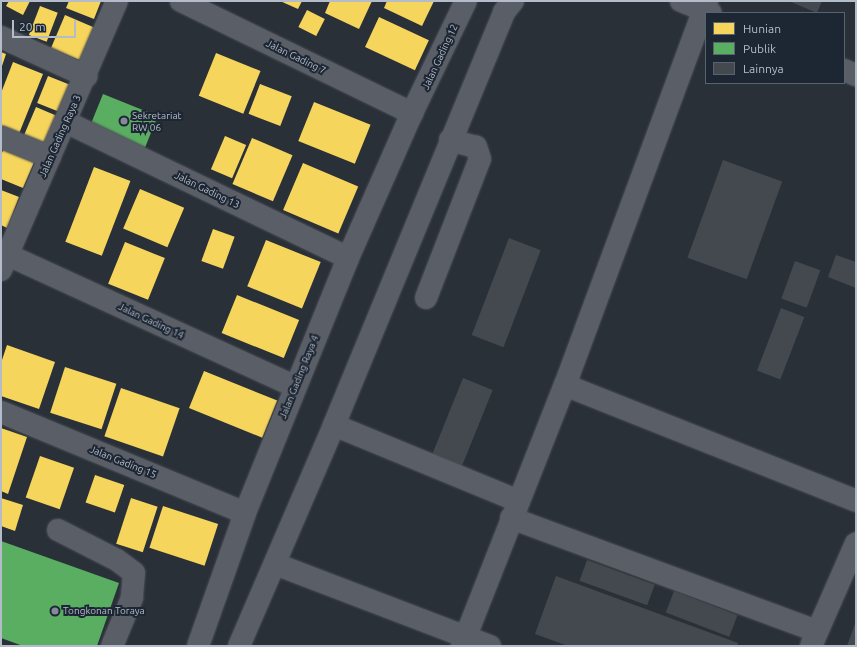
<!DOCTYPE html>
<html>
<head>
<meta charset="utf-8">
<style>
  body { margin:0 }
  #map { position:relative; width:857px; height:647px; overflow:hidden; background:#2a3038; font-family:Ubuntu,sans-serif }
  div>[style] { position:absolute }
  .homes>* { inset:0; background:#f6d55c; transform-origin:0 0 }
  .public>* { inset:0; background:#5aae61; transform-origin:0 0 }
  .building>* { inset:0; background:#444950; transform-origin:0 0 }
  .roads { filter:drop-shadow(0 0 1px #484c53) drop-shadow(0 0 1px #484c53) }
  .minor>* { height:22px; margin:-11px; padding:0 11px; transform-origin:11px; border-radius:11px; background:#5a5e66 }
  .dots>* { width:11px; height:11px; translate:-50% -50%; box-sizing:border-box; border:2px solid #1d2633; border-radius:50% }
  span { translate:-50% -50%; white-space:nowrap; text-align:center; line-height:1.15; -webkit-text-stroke:4px #1d2633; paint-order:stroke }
  .street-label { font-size:10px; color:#b4bcc9 }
  .poi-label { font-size:10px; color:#b4bcc9 }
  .left { translate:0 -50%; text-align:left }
  .frame { position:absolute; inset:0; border:2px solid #b4bcc9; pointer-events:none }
  .legend { position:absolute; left:705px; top:12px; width:140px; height:72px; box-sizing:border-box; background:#1d2633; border:1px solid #59626f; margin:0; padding:5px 7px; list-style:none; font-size:12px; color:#b4bcc9 }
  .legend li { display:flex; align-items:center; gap:8px; height:20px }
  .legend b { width:20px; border:1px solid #59626f }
  .scale { position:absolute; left:12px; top:20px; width:64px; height:18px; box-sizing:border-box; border:2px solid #b4bcc9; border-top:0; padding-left:5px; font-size:12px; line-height:14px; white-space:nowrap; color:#b4bcc9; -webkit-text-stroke:3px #1d2633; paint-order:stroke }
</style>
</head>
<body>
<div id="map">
  <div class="homes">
    <i style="clip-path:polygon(9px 1px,30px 1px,23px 15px,6px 6px)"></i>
    <i style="clip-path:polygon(69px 1px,101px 1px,94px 19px,66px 8px)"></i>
    <i style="clip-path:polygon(280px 1px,302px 1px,298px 9px)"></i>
    <i style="clip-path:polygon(330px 1px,372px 1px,359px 29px,325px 13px)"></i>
    <i style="clip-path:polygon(387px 1px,434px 1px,422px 26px,384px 8px)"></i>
    <i style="left:40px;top:6px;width:19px;height:31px;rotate:21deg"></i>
    <i style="left:307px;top:10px;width:20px;height:19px;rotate:27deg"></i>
    <i style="left:65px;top:15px;width:33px;height:36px;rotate:23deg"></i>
    <i style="left:379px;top:17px;width:55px;height:33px;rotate:25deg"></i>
    <i style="clip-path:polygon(1px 52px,6px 54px,1px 69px)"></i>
    <i style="left:216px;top:53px;width:48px;height:46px;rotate:22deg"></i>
    <i style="clip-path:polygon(13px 62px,43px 74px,18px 136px,1px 128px,1px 93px)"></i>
    <i style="left:48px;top:76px;width:31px;height:29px;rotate:22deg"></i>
    <i style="left:260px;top:84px;width:34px;height:32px;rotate:21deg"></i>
    <i style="left:314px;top:102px;width:61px;height:42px;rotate:22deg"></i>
    <i style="left:36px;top:107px;width:23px;height:31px;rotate:23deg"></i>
    <i style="left:225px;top:136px;width:23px;height:36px;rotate:23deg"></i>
    <i style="left:252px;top:138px;width:44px;height:50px;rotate:23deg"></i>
    <i style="clip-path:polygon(4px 148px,35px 160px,23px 188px,1px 179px,1px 155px)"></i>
    <i style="left:303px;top:163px;width:60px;height:51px;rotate:23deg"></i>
    <i style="left:94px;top:167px;width:39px;height:80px;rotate:21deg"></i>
    <i style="left:140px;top:189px;width:48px;height:43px;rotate:23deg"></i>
    <i style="clip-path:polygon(1px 190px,19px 197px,7px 228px,1px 225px)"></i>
    <i style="left:213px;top:229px;width:23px;height:34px;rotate:20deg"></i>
    <i style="left:266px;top:240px;width:59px;height:50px;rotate:22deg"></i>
    <i style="left:125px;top:242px;width:43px;height:45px;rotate:22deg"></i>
    <i style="left:237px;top:295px;width:67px;height:41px;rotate:22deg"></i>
    <i style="clip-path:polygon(7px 345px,55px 362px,39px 409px,1px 396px,1px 363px)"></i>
    <i style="left:65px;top:367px;width:54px;height:48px;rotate:18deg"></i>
    <i style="left:204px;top:371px;width:79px;height:40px;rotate:22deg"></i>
    <i style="left:121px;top:388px;width:62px;height:51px;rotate:19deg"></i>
    <i style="clip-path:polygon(1px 428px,27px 437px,8px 494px,1px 491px)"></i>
    <i style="left:40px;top:456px;width:36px;height:44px;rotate:19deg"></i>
    <i style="left:95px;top:475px;width:31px;height:29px;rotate:19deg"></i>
    <i style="clip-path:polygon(1px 498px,23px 505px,15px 531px,1px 526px)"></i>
    <i style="left:131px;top:498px;width:28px;height:48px;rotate:18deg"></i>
    <i style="left:163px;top:506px;width:58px;height:44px;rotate:18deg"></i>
  </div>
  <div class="public">
    <i style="left:103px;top:94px;width:59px;height:34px;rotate:22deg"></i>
    <i style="clip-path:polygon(1px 541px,119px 583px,97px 646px,23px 646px,1px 638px)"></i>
  </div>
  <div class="building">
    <i style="clip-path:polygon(789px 1px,822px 1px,817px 13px)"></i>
    <i style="left:723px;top:160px;width:63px;height:104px;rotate:20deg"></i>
    <i style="left:509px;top:238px;width:34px;height:104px;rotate:21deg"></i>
    <i style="clip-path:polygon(836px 255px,856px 262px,856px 288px,828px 277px)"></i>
    <i style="left:795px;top:261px;width:27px;height:40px;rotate:20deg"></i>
    <i style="left:781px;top:308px;width:25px;height:67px;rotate:21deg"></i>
    <i style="left:463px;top:378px;width:32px;height:90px;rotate:22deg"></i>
    <i style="left:587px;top:560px;width:72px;height:22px;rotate:20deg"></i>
    <i style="clip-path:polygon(556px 576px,738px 643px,737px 646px,568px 646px,535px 634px)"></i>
    <i style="left:674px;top:591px;width:68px;height:23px;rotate:21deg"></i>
    <i style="clip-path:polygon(856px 622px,856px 646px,847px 646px,856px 621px)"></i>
  </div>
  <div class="roads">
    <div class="minor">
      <i style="left:181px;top:1px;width:257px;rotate:25.9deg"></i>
      <i style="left:681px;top:1px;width:32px;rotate:22deg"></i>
      <i style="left:1px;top:37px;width:94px;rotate:24.6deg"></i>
      <i style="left:844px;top:70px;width:13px;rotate:23deg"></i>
      <i style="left:66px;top:122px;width:313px;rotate:25.7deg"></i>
      <i style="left:1px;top:137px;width:53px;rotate:22.2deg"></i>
      <i style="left:8px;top:255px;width:315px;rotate:24.6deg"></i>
      <i style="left:1px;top:270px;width:293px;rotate:-66.7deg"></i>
      <i style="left:426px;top:298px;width:149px;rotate:-68.8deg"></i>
      <i style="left:480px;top:159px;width:13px;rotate:-108deg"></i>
      <i style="left:476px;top:147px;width:27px;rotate:-165deg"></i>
      <i style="left:565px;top:385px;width:313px;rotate:21.7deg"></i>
      <i style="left:1px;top:412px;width:264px;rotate:22.5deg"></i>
      <i style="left:334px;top:425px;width:199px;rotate:22.4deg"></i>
      <i style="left:511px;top:518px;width:326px;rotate:20.3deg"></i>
      <i style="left:58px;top:530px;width:66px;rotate:27deg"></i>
      <i style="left:117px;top:560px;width:21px;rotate:37deg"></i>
      <i style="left:134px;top:573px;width:25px;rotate:95deg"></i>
      <i style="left:132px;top:598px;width:52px;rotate:112.6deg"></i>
      <i style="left:275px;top:564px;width:230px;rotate:20.9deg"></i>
      <i style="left:198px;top:646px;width:141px;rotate:-70.5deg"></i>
      <i style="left:245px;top:513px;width:275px;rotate:-68deg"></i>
      <i style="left:348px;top:258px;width:158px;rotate:-66.2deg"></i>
      <i style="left:412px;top:113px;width:124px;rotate:-64.3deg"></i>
      <i style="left:239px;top:646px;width:241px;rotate:-66.7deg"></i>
      <i style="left:334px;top:425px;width:447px;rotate:-67.6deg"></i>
      <i style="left:504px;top:12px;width:14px;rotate:-51deg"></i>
      <i style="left:462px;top:646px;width:281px;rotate:-68.5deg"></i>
      <i style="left:565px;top:385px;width:409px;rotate:-69.7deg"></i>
      <i style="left:811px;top:646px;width:112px;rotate:-66.4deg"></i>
    </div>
  </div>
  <div class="dots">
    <i style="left:124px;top:121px;background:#848b96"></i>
    <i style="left:55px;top:611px;background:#848b96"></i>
  </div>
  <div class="street-label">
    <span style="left:296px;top:57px;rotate:26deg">Jalan Gading 7</span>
    <span style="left:440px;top:57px;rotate:-65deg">Jalan Gading 12</span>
    <span style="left:60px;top:136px;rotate:-66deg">Jalan Gading Raya 3</span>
    <span style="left:207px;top:190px;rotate:26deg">Jalan Gading 13</span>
    <span style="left:151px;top:321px;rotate:25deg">Jalan Gading 14</span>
    <span style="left:299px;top:377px;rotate:-68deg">Jalan Gading Raya 4</span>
    <span style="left:123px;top:462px;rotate:22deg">Jalan Gading 15</span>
  </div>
  <div class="poi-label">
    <span class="left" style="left:132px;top:121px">Sekretariat<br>RW 06</span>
    <span class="left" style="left:63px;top:611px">Tongkonan Toraya</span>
  </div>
  <div class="frame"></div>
  <ul class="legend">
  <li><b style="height:11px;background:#f6d55c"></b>Hunian</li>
  <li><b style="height:11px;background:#5aae61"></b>Publik</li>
  <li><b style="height:11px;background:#444950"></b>Lainnya</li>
  </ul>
  <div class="scale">20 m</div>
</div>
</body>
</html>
